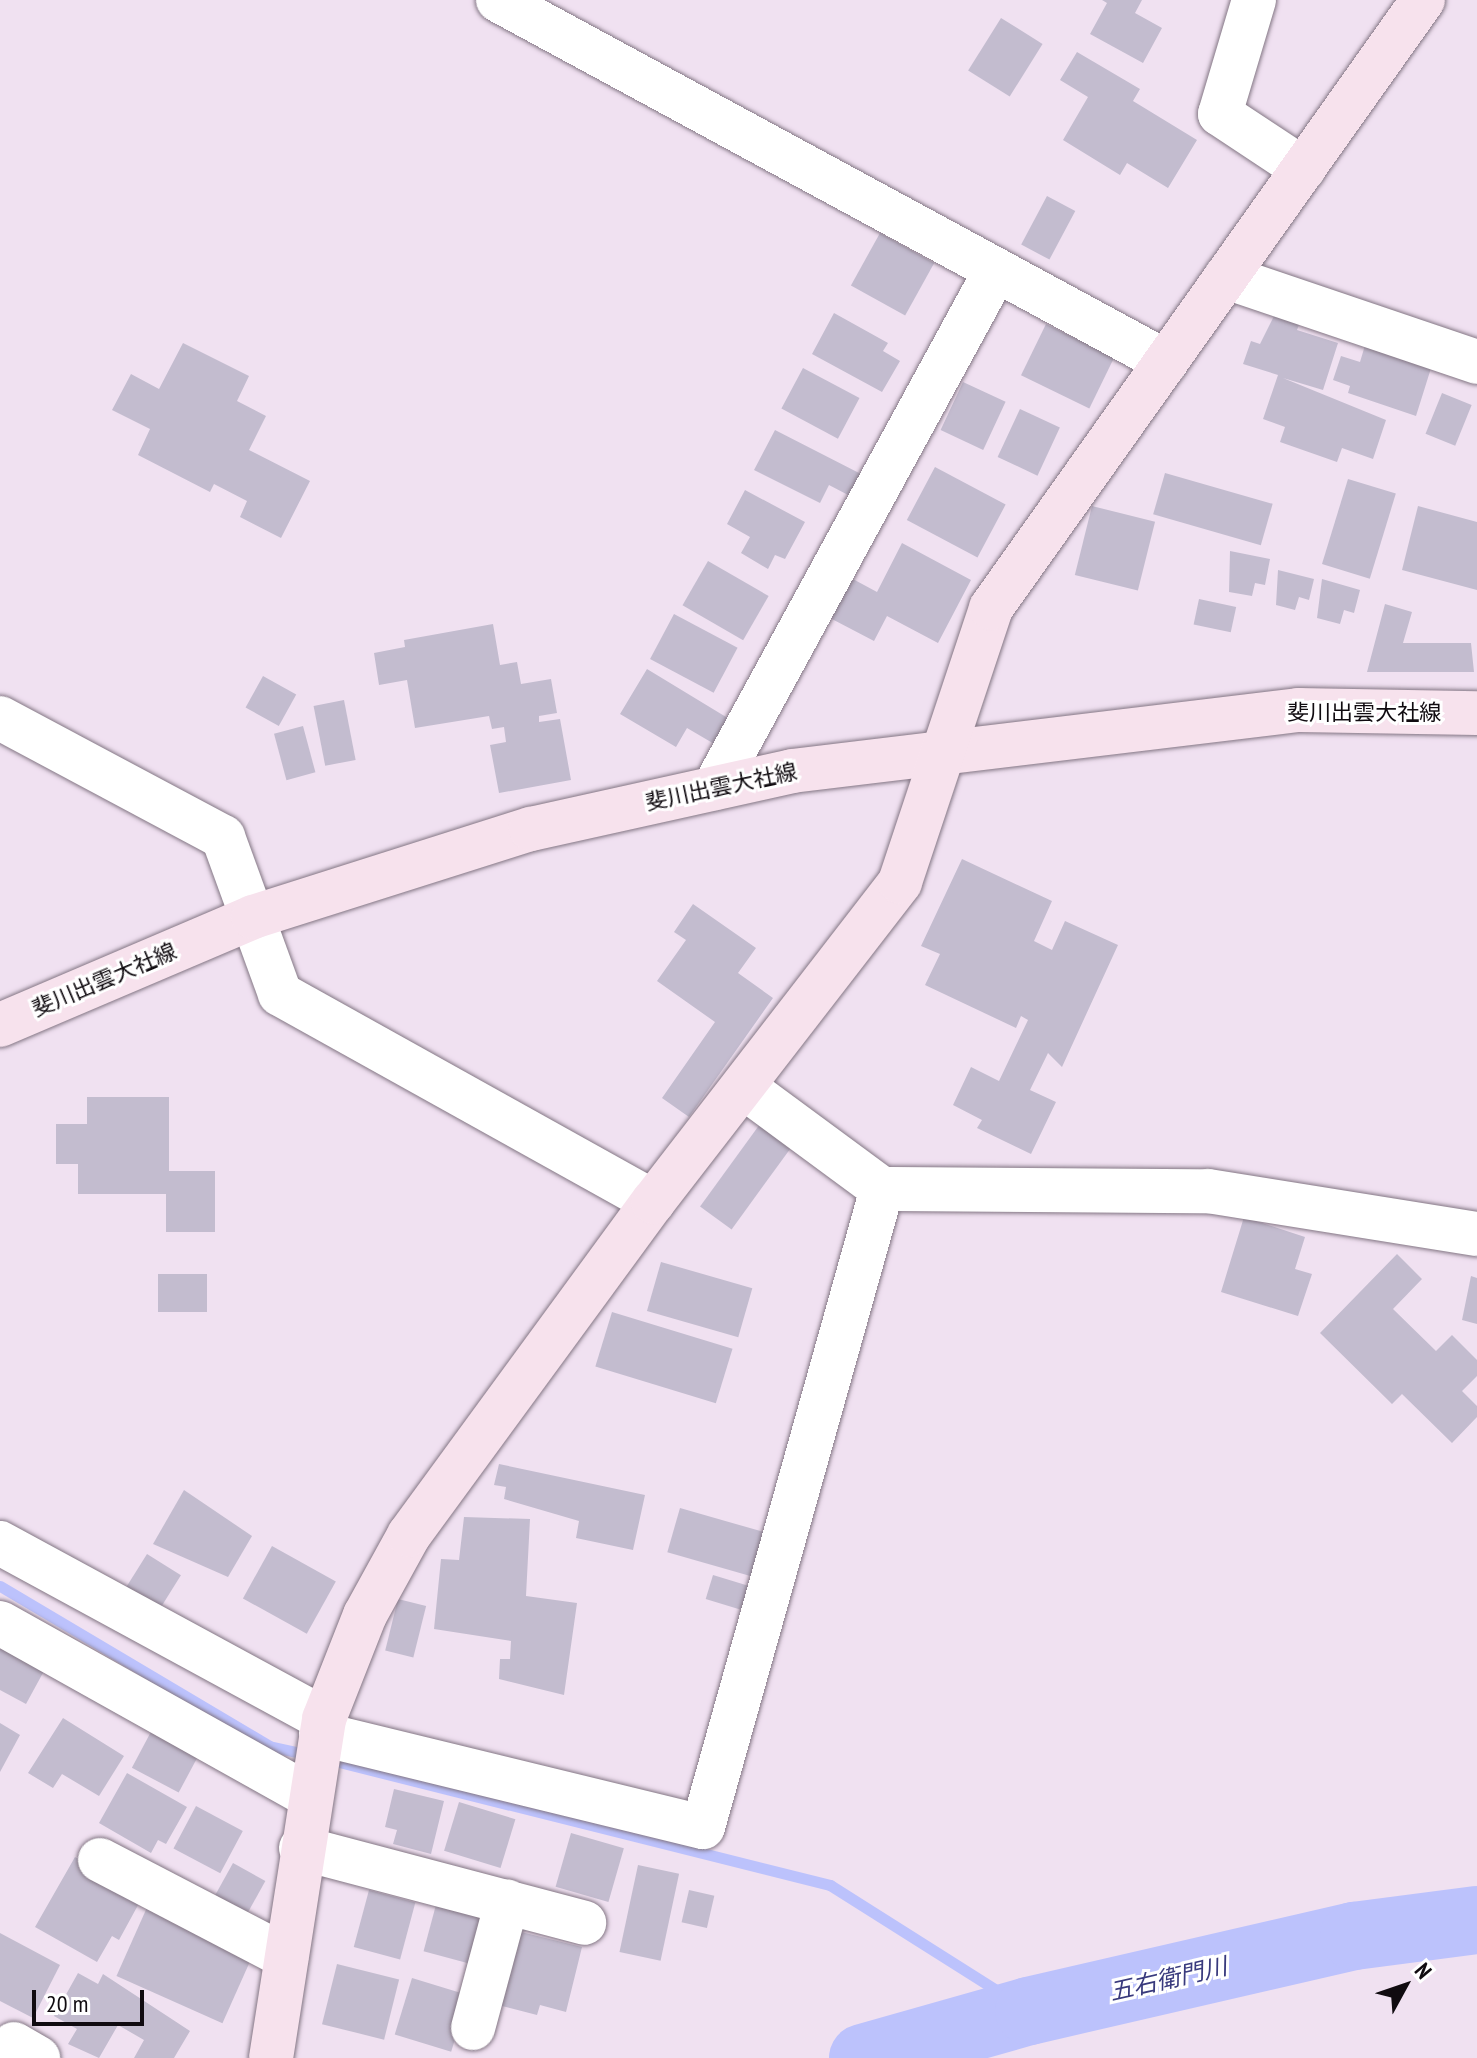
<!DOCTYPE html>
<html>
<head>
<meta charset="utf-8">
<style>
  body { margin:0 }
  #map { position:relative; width:1477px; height:2058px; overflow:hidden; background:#f0e1f1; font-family:"PT Sans Narrow","Noto Sans JP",sans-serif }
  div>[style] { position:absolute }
  .stream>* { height:11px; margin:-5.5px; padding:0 5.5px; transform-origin:5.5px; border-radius:5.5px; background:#bcc2fc }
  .river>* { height:68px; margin:-34px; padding:0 34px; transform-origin:34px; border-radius:34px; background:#bcc2fc }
  .building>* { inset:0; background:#c3bccf; transform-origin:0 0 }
  .roads { filter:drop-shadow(0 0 2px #837684) drop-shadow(0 0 2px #837684) }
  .street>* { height:44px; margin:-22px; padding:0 22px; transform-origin:22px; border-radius:22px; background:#fff }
  .secondary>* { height:44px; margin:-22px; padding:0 22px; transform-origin:22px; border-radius:22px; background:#f7e2ed }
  span { translate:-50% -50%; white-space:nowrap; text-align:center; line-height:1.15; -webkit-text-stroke:6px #fff; paint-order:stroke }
  .street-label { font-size:22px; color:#100b10 }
  .water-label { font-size:24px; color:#393a7d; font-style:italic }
  .north { position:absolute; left:1365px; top:1946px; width:80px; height:80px; -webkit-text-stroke:6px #fff; paint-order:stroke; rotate:50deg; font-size:22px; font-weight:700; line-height:32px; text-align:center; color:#100b10 }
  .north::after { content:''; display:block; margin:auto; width:28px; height:36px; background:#100b10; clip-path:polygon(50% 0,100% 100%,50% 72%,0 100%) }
  .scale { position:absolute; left:32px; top:1990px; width:112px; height:36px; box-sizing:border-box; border:4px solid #100b10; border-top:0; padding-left:10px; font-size:24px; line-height:28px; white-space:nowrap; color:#100b10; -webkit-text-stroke:6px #fff; paint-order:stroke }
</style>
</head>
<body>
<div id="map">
  <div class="stream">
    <i style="left:0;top:1586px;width:313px;rotate:30.7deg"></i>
    <i style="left:269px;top:1746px;width:42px;rotate:12.4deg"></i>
    <i style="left:327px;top:1759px;width:519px;rotate:14.06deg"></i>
    <i style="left:830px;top:1885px;width:236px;rotate:32.3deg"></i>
  </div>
  <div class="river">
    <i style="left:863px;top:2058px;width:173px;rotate:-15.8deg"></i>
    <i style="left:1029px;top:2011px;width:334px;rotate:-13deg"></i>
    <i style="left:1354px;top:1936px;width:124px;rotate:-7.4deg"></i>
  </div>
  <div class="building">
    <i style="clip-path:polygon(1102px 0,1142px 0,1135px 13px,1162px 28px,1143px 63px,1090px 34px,1107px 3px)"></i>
    <i style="left:1001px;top:18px;width:49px;height:62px;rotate:32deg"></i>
    <i style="clip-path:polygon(1077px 52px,1140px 89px,1133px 101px,1197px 140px,1168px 188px,1127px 163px,1120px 175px,1063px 140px,1088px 97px,1060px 80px)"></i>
    <i style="left:1047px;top:196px;width:32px;height:55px;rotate:28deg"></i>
    <i style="left:880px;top:233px;width:62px;height:60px;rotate:29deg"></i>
    <i style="clip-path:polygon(834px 313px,888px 343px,883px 351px,900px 361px,882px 392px,812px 354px)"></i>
    <i style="clip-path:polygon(1275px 314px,1300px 322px,1297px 330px,1338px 343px,1323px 390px,1283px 378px,1386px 420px,1373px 459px,1342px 448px,1337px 462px,1280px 442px,1285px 427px,1263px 419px,1278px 375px,1243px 364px,1251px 341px,1260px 344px)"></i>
    <i style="left:1046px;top:324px;width:76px;height:57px;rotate:26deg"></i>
    <i style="clip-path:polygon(1366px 342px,1432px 365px,1416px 416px,1348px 393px,1350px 386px,1333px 380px,1341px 356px,1360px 362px)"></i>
    <i style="clip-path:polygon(183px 343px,249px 376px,237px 401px,266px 416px,249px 450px,310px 481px,281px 538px,240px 517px,247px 501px,214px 484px,210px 492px,138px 455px,150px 429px,112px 410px,131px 374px,159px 389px)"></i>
    <i style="left:803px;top:368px;width:64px;height:46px;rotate:28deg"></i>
    <i style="left:963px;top:382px;width:47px;height:53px;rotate:25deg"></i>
    <i style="left:1442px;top:393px;width:32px;height:44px;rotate:22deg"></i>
    <i style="left:1020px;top:409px;width:44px;height:53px;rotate:25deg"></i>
    <i style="clip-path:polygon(775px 430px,861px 474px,850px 496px,829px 485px,820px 503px,754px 470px)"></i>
    <i style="left:935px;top:467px;width:80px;height:60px;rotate:28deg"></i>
    <i style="left:1165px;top:473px;width:112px;height:43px;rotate:16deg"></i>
    <i style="left:1348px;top:479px;width:50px;height:89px;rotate:17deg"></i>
    <i style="clip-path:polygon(745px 490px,805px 522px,785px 559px,775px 555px,768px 569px,741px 553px,750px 537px,727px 524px)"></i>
    <i style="left:1092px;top:506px;width:65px;height:71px;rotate:14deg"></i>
    <i style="clip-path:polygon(1418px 506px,1477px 522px,1477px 590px,1402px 570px)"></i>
    <i style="clip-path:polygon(902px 543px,971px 580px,938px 643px,887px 616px,874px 641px,830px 618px,851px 578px,877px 592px)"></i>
    <i style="clip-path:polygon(1230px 551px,1270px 559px,1265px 585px,1255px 583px,1252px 596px,1229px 592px)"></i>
    <i style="left:708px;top:561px;width:70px;height:51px;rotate:30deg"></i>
    <i style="clip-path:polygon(1278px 570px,1314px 579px,1309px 600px,1299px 597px,1295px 610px,1276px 605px)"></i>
    <i style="clip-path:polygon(1322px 579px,1360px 590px,1354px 613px,1344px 610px,1340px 624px,1317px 618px)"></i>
    <i style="left:1199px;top:599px;width:38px;height:26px;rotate:12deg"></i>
    <i style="clip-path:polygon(1385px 604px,1412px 612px,1403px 643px,1471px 643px,1474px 672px,1367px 672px)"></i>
    <i style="left:674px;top:614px;width:72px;height:51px;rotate:28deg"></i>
    <i style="clip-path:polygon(493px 624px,500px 665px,517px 662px,521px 684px,551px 679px,557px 713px,539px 716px,539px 722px,560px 719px,571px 780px,499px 793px,490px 745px,506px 742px,504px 727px,492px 729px,489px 716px,415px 728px,407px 680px,379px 685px,374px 653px,405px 647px,404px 640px)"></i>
    <i style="clip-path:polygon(647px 669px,731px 720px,716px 745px,687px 728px,676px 747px,620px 714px)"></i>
    <i style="left:263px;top:676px;width:38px;height:36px;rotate:29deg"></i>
    <i style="left:344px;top:700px;width:61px;height:31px;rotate:79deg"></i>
    <i style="left:303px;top:726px;width:48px;height:30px;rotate:75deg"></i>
    <i style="clip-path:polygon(962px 859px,1052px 901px,1034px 941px,1052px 950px,1065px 921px,1118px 945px,1062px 1067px,1048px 1053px,1030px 1090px,1056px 1102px,1031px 1154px,977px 1128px,982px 1120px,953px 1105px,971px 1067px,999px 1081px,1028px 1020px,1021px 1016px,1016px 1028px,925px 985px,940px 954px,921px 946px)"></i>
    <i style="clip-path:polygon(693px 904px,756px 948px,738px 973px,773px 998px,689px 1117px,662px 1098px,715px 1022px,657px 981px,686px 940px,674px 932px)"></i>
    <i style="clip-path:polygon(87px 1097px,169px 1097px,169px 1171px,215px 1171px,215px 1232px,166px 1232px,166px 1194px,78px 1194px,78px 1164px,56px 1164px,56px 1124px,87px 1124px)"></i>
    <i style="left:760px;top:1124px;width:39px;height:102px;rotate:36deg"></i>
    <i style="clip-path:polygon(1244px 1217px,1305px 1237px,1295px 1269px,1312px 1274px,1298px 1316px,1221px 1292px)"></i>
    <i style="clip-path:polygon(1397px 1254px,1422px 1279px,1393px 1309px,1436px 1351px,1452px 1335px,1477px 1360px,1477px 1376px,1462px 1391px,1477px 1406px,1477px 1417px,1452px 1443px,1402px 1394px,1392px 1404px,1320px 1333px)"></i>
    <i style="left:661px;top:1262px;width:95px;height:51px;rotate:16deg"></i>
    <i style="left:158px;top:1274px;width:49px;height:38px"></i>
    <i style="clip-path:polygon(1471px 1276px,1477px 1278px,1477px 1324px,1462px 1320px)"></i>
    <i style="left:612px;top:1312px;width:126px;height:57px;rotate:17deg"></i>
    <i style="clip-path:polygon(499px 1464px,645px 1495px,633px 1550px,576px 1538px,579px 1521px,504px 1499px,506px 1487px,494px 1485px)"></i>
    <i style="clip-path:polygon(184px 1490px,252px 1536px,228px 1577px,153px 1544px)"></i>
    <i style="left:680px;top:1508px;width:90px;height:46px;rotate:16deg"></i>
    <i style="clip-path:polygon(464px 1517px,530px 1519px,526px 1596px,577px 1603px,564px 1695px,499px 1679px,500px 1659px,510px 1659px,511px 1641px,434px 1629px,441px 1559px,459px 1560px)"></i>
    <i style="left:272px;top:1546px;width:73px;height:60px;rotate:29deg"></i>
    <i style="left:147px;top:1554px;width:40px;height:39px;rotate:32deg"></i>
    <i style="left:713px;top:1575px;width:42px;height:25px;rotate:17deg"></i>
    <i style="left:398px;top:1599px;width:29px;height:53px;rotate:14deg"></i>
    <i style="clip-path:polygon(0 1646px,44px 1671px,26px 1704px,0 1690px)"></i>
    <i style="clip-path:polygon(63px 1718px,124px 1756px,99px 1796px,62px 1774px,53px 1788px,28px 1773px)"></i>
    <i style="clip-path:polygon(0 1723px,20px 1735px,0 1772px)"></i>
    <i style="left:153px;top:1728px;width:53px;height:45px;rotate:28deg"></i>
    <i style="clip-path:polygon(127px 1773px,187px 1807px,166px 1844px,158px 1840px,151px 1853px,99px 1823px)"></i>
    <i style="clip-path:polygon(394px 1789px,444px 1801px,431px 1854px,393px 1844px,397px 1830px,385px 1827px)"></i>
    <i style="left:459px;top:1802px;width:59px;height:51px;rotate:17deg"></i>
    <i style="left:196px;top:1806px;width:53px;height:48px;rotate:28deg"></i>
    <i style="left:571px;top:1833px;width:55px;height:56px;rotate:16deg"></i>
    <i style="clip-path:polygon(75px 1857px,143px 1896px,119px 1940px,112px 1936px,97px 1962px,35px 1927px)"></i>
    <i style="left:233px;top:1863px;width:37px;height:48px;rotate:29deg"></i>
    <i style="left:638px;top:1865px;width:42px;height:89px;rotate:12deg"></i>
    <i style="left:369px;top:1890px;width:48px;height:59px;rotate:15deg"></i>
    <i style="left:689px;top:1890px;width:26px;height:33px;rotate:13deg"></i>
    <i style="left:437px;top:1901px;width:51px;height:52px;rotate:15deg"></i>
    <i style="left:149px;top:1903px;width:116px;height:80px;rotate:24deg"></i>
    <i style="clip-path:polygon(517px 1931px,582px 1947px,566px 2012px,540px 2005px,537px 2015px,498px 2005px)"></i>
    <i style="clip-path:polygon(0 1933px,60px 1965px,33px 2018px,0 2001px)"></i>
    <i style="left:337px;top:1964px;width:64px;height:62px;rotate:14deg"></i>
    <i style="clip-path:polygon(78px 1973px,98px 1984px,103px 1974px,190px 2031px,174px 2058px,134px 2058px,144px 2040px,118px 2025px,99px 2058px,68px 2044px,77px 2029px,54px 2016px)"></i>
    <i style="left:412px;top:1978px;width:59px;height:59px;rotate:17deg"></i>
  </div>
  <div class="roads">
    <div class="street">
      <i style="left:498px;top:0;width:760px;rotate:28.45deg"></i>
      <i style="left:1254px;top:0;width:119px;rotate:106.6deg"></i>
      <i style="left:1220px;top:114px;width:100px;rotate:33.5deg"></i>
      <i style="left:1226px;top:277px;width:265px;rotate:18.7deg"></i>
      <i style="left:0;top:718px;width:253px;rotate:28.1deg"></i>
      <i style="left:223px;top:837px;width:167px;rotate:70deg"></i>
      <i style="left:280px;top:994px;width:427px;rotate:29.1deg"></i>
      <i style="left:714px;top:788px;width:590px;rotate:-61.44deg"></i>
      <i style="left:745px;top:1088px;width:170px;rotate:36.4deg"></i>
      <i style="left:882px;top:1189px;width:326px;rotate:0.4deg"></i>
      <i style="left:1208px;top:1191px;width:272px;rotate:9.1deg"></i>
      <i style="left:0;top:1543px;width:369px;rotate:28.5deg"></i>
      <i style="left:0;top:1623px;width:354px;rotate:29.2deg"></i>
      <i style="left:321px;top:1734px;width:393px;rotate:13.7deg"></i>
      <i style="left:703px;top:1827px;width:663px;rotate:-74.33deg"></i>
      <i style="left:301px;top:1848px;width:293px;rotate:14.8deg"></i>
      <i style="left:100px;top:1860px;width:210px;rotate:27.5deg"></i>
      <i style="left:473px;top:2028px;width:131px;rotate:-74.9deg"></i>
      <i style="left:14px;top:2044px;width:28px;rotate:30deg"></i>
    </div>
    <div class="secondary">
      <i style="left:0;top:1025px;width:275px;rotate:-23.1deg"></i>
      <i style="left:253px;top:917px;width:292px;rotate:-17.6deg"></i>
      <i style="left:531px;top:829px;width:267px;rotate:-12.5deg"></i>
      <i style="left:792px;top:771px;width:510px;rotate:-6.87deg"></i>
      <i style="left:1298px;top:710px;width:179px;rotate:1deg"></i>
      <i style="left:271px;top:2058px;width:343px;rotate:-81.1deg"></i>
      <i style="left:324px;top:1719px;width:112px;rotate:-68.5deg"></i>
      <i style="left:365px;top:1615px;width:91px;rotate:-61.2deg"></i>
      <i style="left:409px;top:1535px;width:413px;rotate:-53.8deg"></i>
      <i style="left:653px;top:1202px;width:404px;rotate:-52.3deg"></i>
      <i style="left:900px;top:882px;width:289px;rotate:-71.6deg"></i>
      <i style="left:991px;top:608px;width:746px;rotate:-54.61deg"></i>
    </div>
  </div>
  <div class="street-label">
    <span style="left:1364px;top:713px">斐川出雲大社線</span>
    <span style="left:721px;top:787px;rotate:-12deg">斐川出雲大社線</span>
    <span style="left:104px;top:980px;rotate:-23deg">斐川出雲大社線</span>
  </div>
  <div class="water-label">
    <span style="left:1168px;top:1979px;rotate:-13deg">五右衛門川</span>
  </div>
  <div class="north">N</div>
  <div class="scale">20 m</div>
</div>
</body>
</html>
